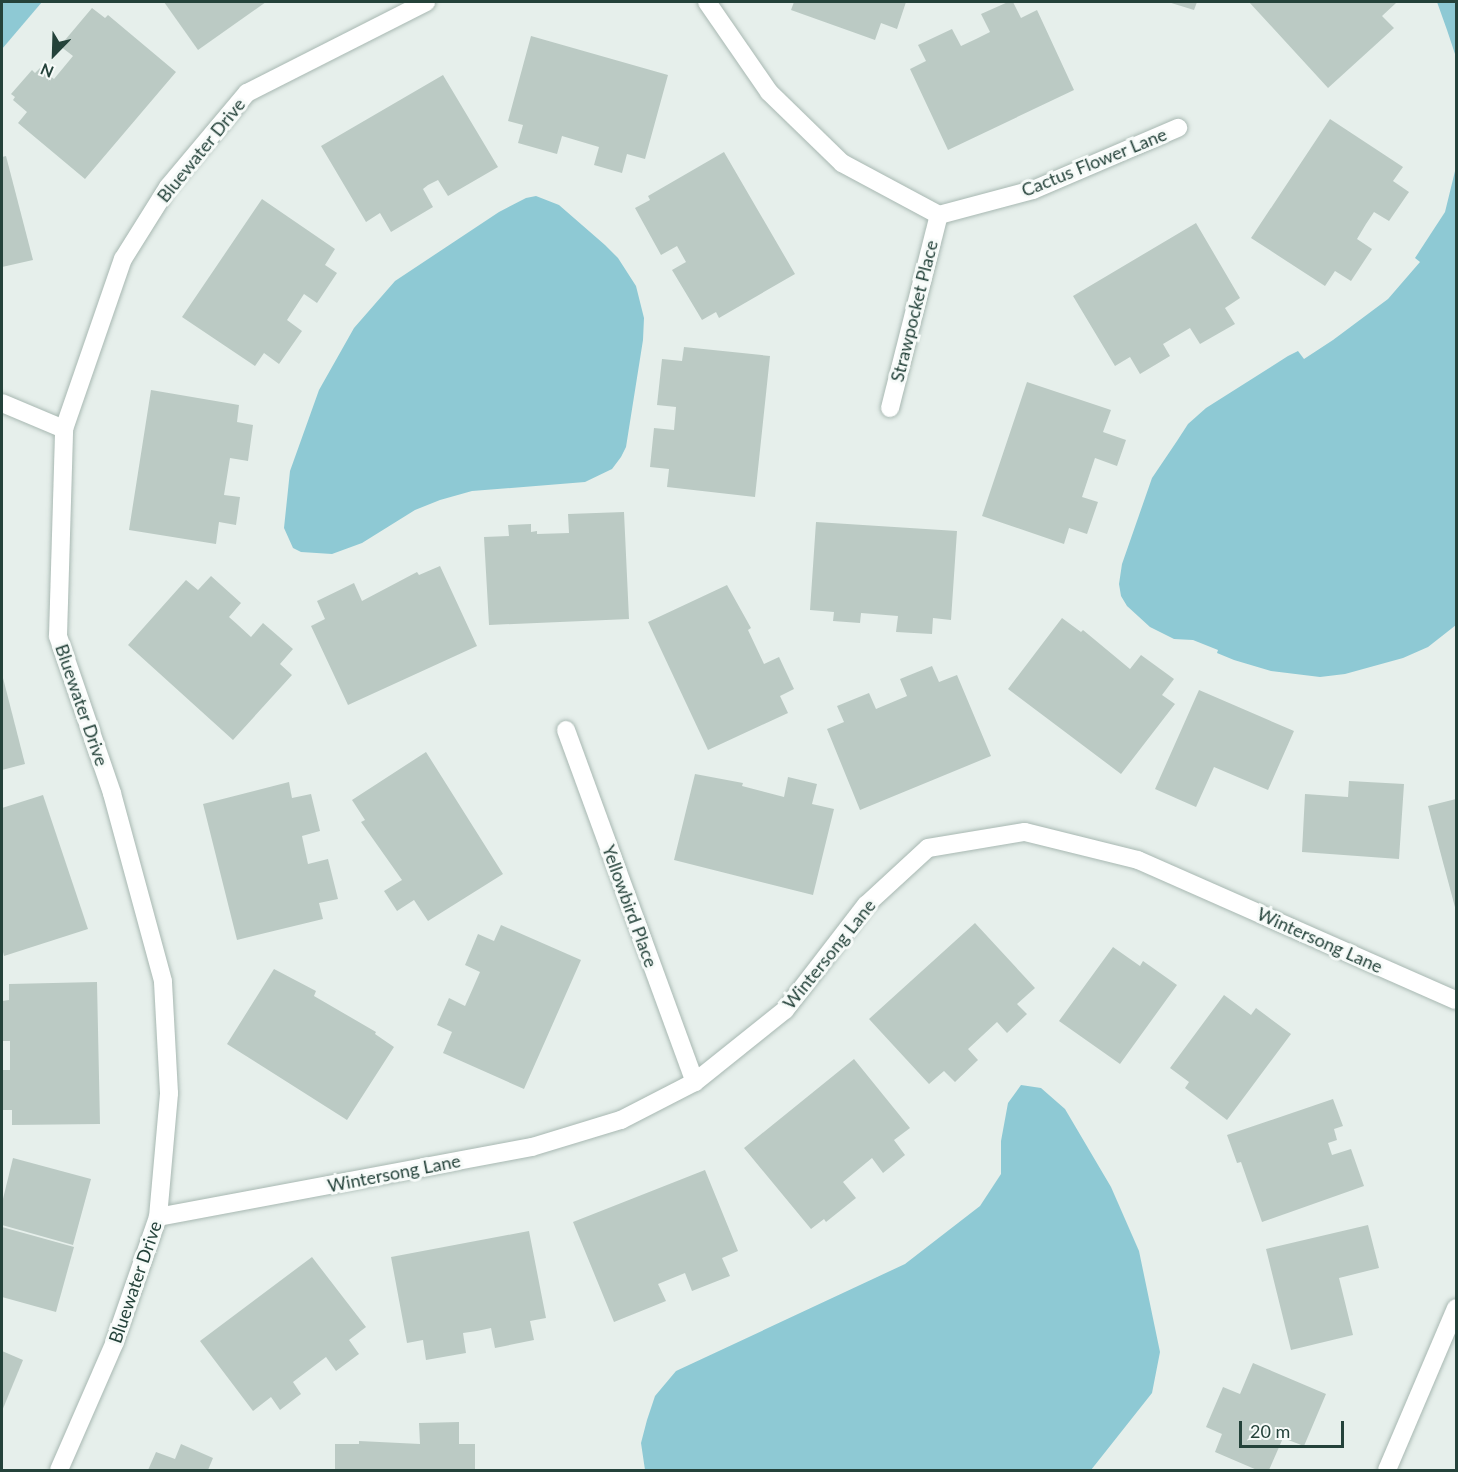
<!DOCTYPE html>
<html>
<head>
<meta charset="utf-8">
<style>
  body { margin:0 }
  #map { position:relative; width:1458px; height:1472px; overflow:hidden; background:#e6efeb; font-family:Lato,sans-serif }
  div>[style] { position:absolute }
  .water>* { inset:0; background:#8ec9d4 }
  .building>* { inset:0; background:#bbcac4 }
  .roads { filter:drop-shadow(0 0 2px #a8b8b2) drop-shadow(0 0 2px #a8b8b2) }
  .street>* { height:18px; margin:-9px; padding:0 9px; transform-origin:9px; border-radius:9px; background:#fff }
  .secondary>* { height:18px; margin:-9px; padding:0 9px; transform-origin:9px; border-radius:9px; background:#fff }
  span { translate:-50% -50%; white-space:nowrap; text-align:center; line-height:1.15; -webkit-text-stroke:6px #f7fbf9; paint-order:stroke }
  .street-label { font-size:18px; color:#24423a }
  .frame { position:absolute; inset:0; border:3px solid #24423a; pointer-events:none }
  .north { position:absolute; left:24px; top:24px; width:60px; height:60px; -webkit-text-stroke:4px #f7fbf9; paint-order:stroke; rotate:203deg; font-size:16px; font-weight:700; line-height:24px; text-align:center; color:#24423a }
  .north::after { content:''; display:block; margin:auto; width:21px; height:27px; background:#24423a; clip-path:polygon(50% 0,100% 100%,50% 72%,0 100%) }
  .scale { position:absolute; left:1239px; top:1421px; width:105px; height:27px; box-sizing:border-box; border:3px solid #24423a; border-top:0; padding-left:8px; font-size:18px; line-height:21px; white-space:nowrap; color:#24423a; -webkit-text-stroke:4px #f7fbf9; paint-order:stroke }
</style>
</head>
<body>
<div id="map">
  <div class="water">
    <i style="clip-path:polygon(2px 2px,42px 2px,2px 49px)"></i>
    <i style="clip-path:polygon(1437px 2px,1456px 2px,1456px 57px,1447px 30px)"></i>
    <i style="clip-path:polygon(1456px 167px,1456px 625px,1428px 647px,1403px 658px,1345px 674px,1320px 677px,1271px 671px,1234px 660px,1217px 653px,1218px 650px,1193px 640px,1174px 639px,1150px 627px,1127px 606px,1121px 596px,1119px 584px,1122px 564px,1152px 478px,1177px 441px,1188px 424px,1206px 408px,1288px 356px,1298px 351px,1304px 359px,1333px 340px,1388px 299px,1420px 262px,1415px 258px,1445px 212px)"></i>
    <i style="clip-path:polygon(536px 196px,559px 205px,605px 245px,618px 258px,636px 286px,644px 318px,643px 340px,626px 447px,621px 457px,612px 469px,585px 482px,472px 491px,440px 500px,415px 510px,362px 543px,332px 554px,301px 552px,293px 548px,284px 528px,290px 471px,319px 390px,354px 328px,395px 281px,499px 212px,526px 198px)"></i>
    <i style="clip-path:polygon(1021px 1085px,1041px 1088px,1065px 1109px,1111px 1187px,1139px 1251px,1160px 1352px,1152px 1393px,1091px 1470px,645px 1470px,641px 1443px,647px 1420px,655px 1396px,676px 1371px,905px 1264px,980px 1206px,1001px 1174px,1001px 1141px,1008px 1103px)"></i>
  </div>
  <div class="building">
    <i style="clip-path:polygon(164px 2px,266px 2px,198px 50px)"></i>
    <i style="clip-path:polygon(794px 2px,906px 2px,897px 29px,881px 23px,875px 40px,791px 10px)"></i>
    <i style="clip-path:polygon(1008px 2px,1013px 2px,1021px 18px,1037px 10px,1074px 90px,948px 150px,910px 69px,926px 61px,918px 45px,952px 29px,961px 46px,976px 39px,990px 32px,981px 14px)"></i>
    <i style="clip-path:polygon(1168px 2px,1197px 2px,1194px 10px)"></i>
    <i style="clip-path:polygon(1249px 2px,1395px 2px,1396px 3px,1382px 16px,1394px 28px,1328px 88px)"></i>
    <i style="clip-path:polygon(92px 8px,105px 18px,108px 15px,176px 72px,85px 179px,18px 123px,27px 112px,13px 100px,15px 97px,11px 94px,32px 70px,35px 73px,40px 68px,54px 79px,73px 56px,60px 46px)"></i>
    <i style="clip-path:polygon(531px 36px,668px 75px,645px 159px,627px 154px,622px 173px,594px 165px,599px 147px,562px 136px,557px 154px,518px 143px,523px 125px,508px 121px)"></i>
    <i style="clip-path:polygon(443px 75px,498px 167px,448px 196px,438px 180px,428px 185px,423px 189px,433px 207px,391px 232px,380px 213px,366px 222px,321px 146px)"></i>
    <i style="clip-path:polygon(1330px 119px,1403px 167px,1393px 181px,1409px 192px,1389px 221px,1374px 212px,1366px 224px,1357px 239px,1372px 249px,1351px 281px,1335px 271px,1325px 286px,1251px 238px)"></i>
    <i style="clip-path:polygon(724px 152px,795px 274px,719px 318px,716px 312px,702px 320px,672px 270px,686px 262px,677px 246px,661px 255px,635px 208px,650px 200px,648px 196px)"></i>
    <i style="clip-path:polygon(6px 156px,33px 260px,2px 267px,2px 157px)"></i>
    <i style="clip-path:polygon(262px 199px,335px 249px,325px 265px,337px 273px,317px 303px,304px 294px,287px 320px,302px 331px,279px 364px,264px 353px,255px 366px,182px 317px)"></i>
    <i style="clip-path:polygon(1196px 223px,1240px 298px,1225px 308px,1235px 324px,1200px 344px,1190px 328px,1163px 344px,1170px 356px,1140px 374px,1130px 357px,1115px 366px,1073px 296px)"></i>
    <i style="clip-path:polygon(684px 347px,770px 356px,755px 497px,667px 487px,669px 469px,650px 467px,654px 428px,674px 430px,676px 407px,657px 405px,662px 359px,682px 361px)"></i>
    <i style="clip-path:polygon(1027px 382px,1111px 410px,1103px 432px,1126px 440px,1117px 466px,1095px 458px,1082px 497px,1098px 502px,1087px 534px,1069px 528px,1064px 544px,982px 516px)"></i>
    <i style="clip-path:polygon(151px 390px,239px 405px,237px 422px,253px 425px,248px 461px,230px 458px,224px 495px,240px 497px,236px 525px,219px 522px,216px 544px,129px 530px)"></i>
    <i style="clip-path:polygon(624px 512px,629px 619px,489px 625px,484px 537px,509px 536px,508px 525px,531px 524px,531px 532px,537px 531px,537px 534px,569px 533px,568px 514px)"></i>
    <i style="clip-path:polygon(816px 522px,957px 531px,951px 620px,933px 618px,932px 634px,896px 632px,898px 616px,861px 613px,860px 623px,833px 621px,834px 612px,810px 610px)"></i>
    <i style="clip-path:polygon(440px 566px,477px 646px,348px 705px,311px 626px,325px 619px,317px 601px,354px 583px,362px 601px,417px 572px,419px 575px)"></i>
    <i style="clip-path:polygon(211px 576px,241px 603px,229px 617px,238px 625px,251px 637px,263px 623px,293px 649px,280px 664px,292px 675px,233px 740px,128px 645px,186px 580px,198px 590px)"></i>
    <i style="clip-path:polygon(727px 585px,751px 628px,748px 630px,764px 664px,779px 657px,794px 689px,780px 696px,788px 713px,708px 750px,648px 622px)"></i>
    <i style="clip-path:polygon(1062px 618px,1081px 632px,1083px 630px,1130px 669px,1141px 655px,1174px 679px,1162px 695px,1175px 704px,1121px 774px,1008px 689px)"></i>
    <i style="clip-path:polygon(932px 666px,939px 682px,957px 675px,991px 756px,860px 810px,827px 729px,844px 722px,837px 706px,869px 693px,876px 709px,907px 696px,900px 679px)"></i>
    <i style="clip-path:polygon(2px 674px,25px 764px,2px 770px)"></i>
    <i style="clip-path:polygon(1199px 690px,1294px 731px,1268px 790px,1214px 767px,1196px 807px,1155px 789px)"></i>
    <i style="clip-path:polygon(426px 752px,503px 874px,428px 921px,414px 900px,397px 911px,384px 891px,402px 880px,361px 822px,365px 820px,352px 800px)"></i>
    <i style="clip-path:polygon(695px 774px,743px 783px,742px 786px,784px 797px,788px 777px,817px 784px,812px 804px,834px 809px,813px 895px,674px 860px)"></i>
    <i style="clip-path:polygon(1349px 781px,1404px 784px,1399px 859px,1302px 852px,1305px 794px,1348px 797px)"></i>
    <i style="clip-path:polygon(289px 782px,292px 798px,311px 794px,320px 831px,302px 836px,308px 864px,328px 859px,338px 899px,319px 903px,323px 919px,237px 940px,203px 804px)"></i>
    <i style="clip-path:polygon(43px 795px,88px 929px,4px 956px,2px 948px,2px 808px)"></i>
    <i style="clip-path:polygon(1456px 799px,1456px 911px,1428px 806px)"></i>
    <i style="clip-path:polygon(975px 923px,1035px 988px,1017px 1004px,1027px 1014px,1007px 1033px,997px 1022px,968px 1049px,978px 1060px,955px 1082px,944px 1071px,929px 1084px,869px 1019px)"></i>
    <i style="clip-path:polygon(501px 925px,581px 960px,524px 1089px,443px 1053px,452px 1032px,437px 1025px,449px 998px,465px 1006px,473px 988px,480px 972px,465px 965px,478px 934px,494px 941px)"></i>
    <i style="clip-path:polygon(1113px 947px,1140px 966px,1143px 961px,1177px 985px,1120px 1064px,1059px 1021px)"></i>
    <i style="clip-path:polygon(274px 969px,316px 991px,314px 996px,376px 1032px,375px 1034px,394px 1047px,347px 1120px,227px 1044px)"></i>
    <i style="clip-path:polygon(97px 982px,100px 1124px,12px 1125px,12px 1110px,2px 1110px,2px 1070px,10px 1070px,10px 1041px,2px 1041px,2px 1001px,9px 1000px,9px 984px)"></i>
    <i style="clip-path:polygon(1224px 995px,1251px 1015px,1256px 1008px,1291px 1034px,1227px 1120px,1185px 1088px,1189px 1082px,1170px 1068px)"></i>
    <i style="clip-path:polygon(854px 1059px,910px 1128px,894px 1140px,905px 1155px,883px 1173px,872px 1158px,843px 1182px,856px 1198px,826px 1222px,824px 1219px,811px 1229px,744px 1148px)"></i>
    <i style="clip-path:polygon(1333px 1099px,1343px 1126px,1334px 1129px,1337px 1140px,1328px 1143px,1332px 1155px,1351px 1149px,1364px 1186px,1262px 1222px,1241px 1162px,1237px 1163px,1227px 1135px)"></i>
    <i style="clip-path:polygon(13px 1158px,91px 1179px,73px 1245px,2px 1225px,2px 1203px)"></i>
    <i style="clip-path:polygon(705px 1170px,738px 1251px,722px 1258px,730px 1276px,692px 1291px,685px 1273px,658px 1284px,666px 1301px,614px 1322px,573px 1222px)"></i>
    <i style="clip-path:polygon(1368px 1225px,1379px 1268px,1339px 1278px,1353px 1335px,1291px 1350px,1266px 1249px)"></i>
    <i style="clip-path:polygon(2px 1227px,74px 1247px,56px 1312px,2px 1297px)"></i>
    <i style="clip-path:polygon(529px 1231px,546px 1318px,530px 1321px,534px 1340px,495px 1348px,491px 1328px,477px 1331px,463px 1333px,466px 1353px,426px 1360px,423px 1340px,407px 1343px,391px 1257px)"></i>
    <i style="clip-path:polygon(312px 1257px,366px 1327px,349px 1340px,359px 1354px,336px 1371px,326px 1357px,293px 1382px,301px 1394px,280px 1410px,271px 1397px,253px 1411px,200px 1341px)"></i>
    <i style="clip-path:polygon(2px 1351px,23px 1360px,2px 1411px)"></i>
    <i style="clip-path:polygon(1253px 1363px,1326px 1394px,1304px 1446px,1283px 1438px,1269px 1470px,1257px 1470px,1215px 1452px,1222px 1434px,1206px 1427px,1223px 1387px,1240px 1394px)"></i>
    <i style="clip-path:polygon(459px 1422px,459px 1444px,475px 1444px,475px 1470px,335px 1470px,335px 1444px,359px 1444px,359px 1441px,420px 1444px,419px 1423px)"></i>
    <i style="clip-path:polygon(181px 1444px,213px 1458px,208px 1470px,148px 1470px,156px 1452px,175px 1459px)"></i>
  </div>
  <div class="roads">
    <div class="street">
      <i style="left:707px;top:2px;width:109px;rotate:55.4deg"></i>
      <i style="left:769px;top:92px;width:102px;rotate:44.2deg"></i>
      <i style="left:842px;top:163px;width:110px;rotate:28.2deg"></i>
      <i style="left:939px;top:215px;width:97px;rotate:-14.9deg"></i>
      <i style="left:1033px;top:190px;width:158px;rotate:-23.2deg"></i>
      <i style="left:2px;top:403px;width:67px;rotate:22.8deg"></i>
      <i style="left:890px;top:408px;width:199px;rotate:-75.8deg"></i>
      <i style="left:566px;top:730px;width:375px;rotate:69.9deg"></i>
      <i style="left:158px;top:1217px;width:380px;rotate:-10.6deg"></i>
      <i style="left:532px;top:1147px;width:93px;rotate:-16.9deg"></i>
      <i style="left:621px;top:1120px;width:83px;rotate:-27.2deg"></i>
      <i style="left:695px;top:1082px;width:115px;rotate:-38.7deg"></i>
      <i style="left:785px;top:1010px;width:133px;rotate:-52.4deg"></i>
      <i style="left:866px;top:905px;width:84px;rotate:-42.6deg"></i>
      <i style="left:928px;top:848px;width:98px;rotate:-9.4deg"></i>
      <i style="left:1025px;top:832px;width:116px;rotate:13.9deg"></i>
      <i style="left:1138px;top:860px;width:347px;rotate:23.8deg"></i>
      <i style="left:59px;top:1470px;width:137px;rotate:-66.4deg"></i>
      <i style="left:114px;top:1344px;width:134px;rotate:-70.9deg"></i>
      <i style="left:158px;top:1217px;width:124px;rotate:-84.9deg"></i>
      <i style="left:169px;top:1093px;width:112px;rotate:-93.1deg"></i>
      <i style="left:163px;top:981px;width:195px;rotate:-105.2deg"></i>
      <i style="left:112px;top:793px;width:166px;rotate:-109deg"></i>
      <i style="left:58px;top:636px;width:207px;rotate:-88.3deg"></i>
      <i style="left:64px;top:429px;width:180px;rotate:-70.9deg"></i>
      <i style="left:123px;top:259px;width:85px;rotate:-58deg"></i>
      <i style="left:168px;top:187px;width:123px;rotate:-50deg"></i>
      <i style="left:247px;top:93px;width:201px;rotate:-26.9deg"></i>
    </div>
    <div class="secondary">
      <i style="left:1387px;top:1470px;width:176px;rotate:-66.9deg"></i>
    </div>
  </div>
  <div class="street-label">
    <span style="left:201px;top:150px;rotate:-51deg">Bluewater Drive</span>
    <span style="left:1094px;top:162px;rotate:-22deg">Cactus Flower Lane</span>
    <span style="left:914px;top:311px;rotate:-76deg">Strawpocket Place</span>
    <span style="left:82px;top:705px;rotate:71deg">Bluewater Drive</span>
    <span style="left:630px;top:906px;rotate:70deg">Yellowbird Place</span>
    <span style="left:1320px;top:940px;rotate:24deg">Wintersong Lane</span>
    <span style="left:829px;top:954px;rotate:-51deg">Wintersong Lane</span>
    <span style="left:394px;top:1173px;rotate:-11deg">Wintersong Lane</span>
    <span style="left:135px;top:1282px;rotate:-71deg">Bluewater Drive</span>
  </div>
  <div class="frame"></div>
  <div class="north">N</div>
  <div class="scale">20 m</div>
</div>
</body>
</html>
